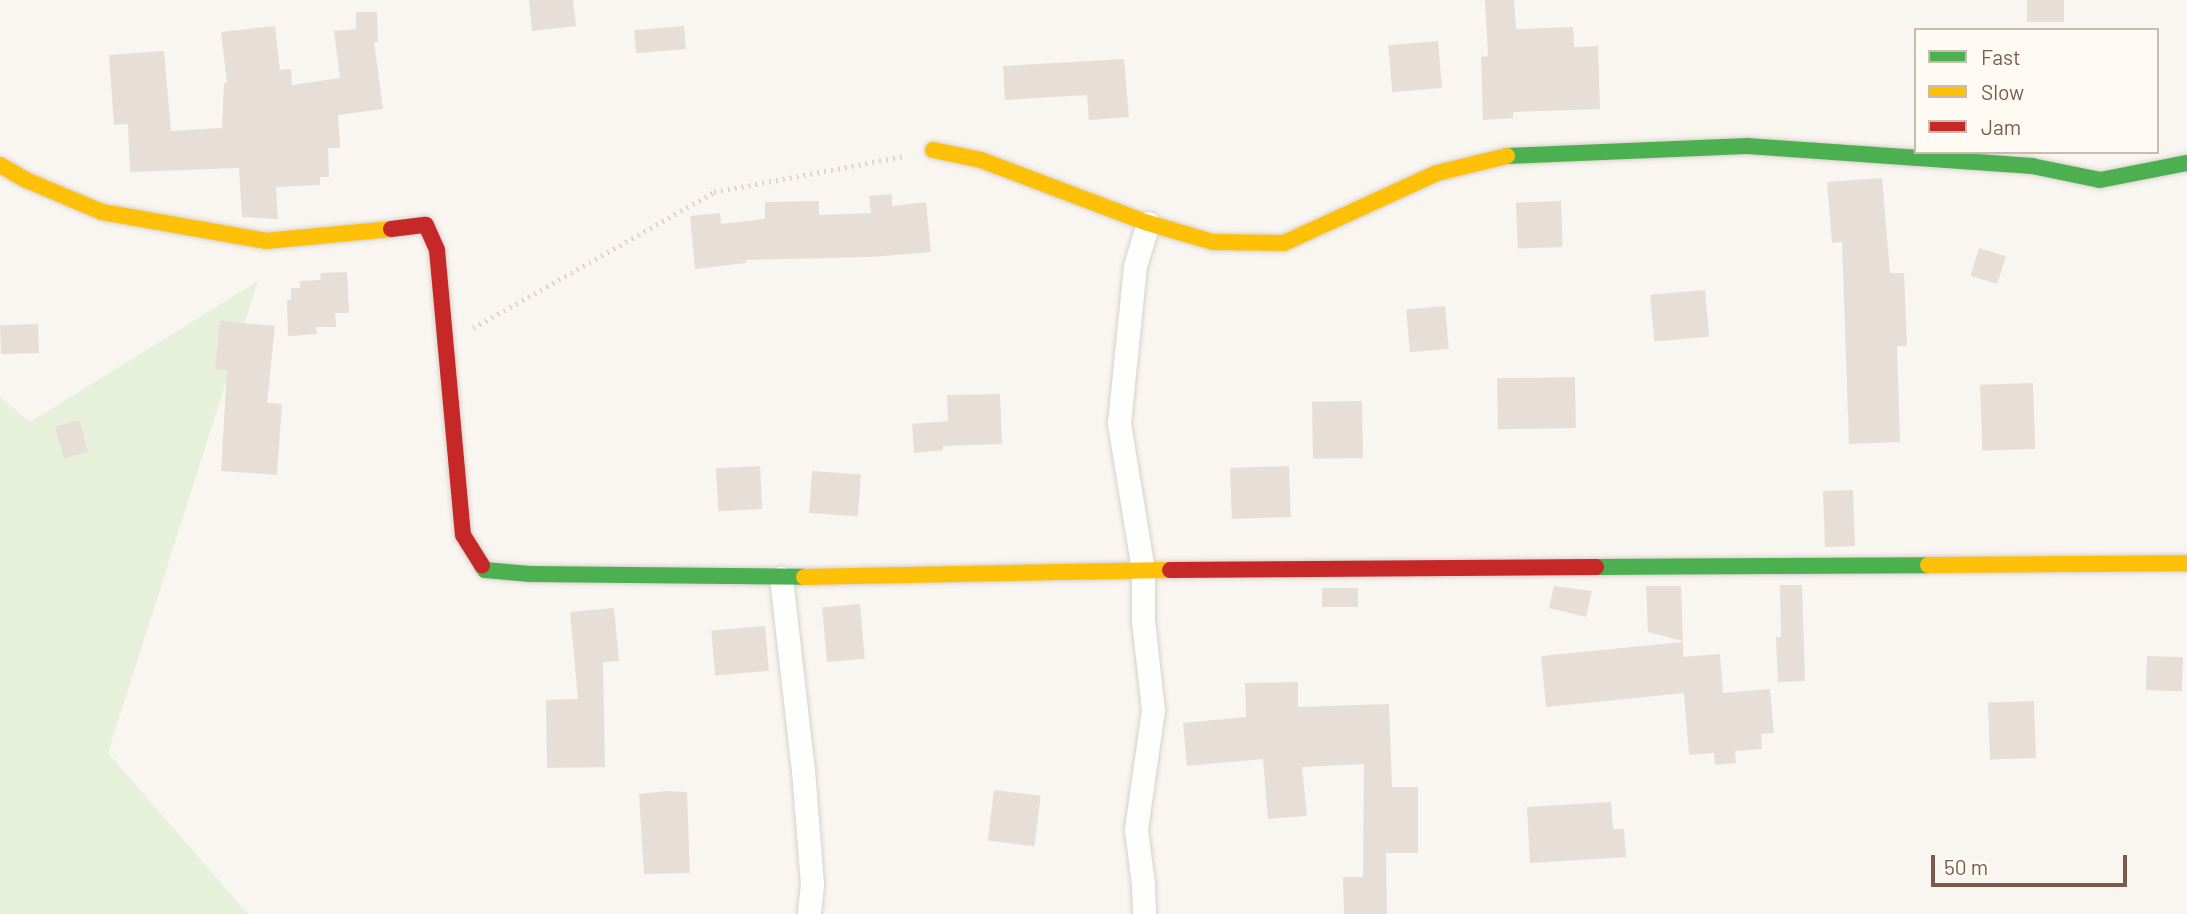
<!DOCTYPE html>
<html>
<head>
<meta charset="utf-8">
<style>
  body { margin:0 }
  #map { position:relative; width:2187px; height:914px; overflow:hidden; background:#f9f5f0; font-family:Barlow,sans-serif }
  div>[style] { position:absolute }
  .green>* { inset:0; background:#e7f0db }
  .building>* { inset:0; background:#e6ded7; transform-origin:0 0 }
  .path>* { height:4.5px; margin-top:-2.25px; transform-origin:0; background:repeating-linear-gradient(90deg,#dcd5d0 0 2px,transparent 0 7px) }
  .roads { filter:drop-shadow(0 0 2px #d7d1cb) drop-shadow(0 0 2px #d7d1cb) }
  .street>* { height:23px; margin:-11.5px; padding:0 11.5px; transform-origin:11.5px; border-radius:11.5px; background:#fefefd }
  .fast>* { height:16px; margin:-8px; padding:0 8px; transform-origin:8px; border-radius:8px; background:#4caf50 }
  .slow>* { height:16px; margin:-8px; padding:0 8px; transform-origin:8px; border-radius:8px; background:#ffc107 }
  .jam>* { height:16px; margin:-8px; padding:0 8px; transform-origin:8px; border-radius:8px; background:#c62828 }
  span { translate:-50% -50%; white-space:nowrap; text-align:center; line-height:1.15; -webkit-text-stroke:5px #fffaf3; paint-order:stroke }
  .legend { position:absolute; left:1914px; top:28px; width:245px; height:126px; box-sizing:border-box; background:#fffaf3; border:2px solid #cabbb1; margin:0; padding:9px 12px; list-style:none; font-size:21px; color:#7a5c4d }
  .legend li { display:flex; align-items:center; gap:14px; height:35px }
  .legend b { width:35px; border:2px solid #cabbb1 }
  .scale { position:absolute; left:1931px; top:855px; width:196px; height:32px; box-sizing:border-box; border:4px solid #7a5c4d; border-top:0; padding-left:9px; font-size:21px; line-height:24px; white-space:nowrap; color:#7a5c4d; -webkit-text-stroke:5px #fffaf3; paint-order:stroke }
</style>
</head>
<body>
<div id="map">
  <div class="green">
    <i style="clip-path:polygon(258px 281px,108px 753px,248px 914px,0 914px,0 397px,30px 422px)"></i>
  </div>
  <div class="building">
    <i style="clip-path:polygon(529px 0,573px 0,576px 26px,532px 31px)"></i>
    <i style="clip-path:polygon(1485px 0,1514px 0,1516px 29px,1573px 27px,1574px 47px,1598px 46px,1600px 109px,1513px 112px,1513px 118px,1483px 120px,1481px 57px,1488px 56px)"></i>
    <i style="left:2027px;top:0;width:37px;height:22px"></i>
    <i style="clip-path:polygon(356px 12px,377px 12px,378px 42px,374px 42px,383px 109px,338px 115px,340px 148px,328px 148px,329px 177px,320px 177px,320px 185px,276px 187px,278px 219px,242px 217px,239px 168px,130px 172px,128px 124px,114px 125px,109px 55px,164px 51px,171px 131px,222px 128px,224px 83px,227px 83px,221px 32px,275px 26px,280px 70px,291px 69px,292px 85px,340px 78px,334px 31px,356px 29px)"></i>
    <i style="left:684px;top:26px;width:23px;height:50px;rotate:85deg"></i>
    <i style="left:1438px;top:41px;width:47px;height:50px;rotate:85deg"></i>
    <i style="clip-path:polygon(1124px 59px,1129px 117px,1089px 120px,1087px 95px,1005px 100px,1003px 66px)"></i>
    <i style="clip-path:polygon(1882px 178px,1890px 273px,1904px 273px,1907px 346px,1897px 346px,1900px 442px,1849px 444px,1842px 242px,1832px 243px,1827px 182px)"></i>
    <i style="clip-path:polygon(892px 194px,892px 206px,926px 202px,931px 252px,871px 257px,746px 260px,746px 263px,695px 269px,690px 216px,720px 213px,721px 224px,765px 219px,765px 202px,819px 201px,819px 215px,871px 213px,869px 196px)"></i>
    <i style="left:1561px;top:201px;width:46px;height:45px;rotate:88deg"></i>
    <i style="left:1979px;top:248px;width:28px;height:29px;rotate:17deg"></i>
    <i style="clip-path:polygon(347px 272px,349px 313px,335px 313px,336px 327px,316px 327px,317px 334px,288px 336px,287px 300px,291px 300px,291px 288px,300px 288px,300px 281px,321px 280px,320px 273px)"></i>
    <i style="left:1705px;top:290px;width:47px;height:55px;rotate:85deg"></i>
    <i style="left:1445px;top:306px;width:43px;height:39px;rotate:85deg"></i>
    <i style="clip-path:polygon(220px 321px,275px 326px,267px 403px,282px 404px,277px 475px,221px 471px,227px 370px,215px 369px)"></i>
    <i style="left:38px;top:324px;width:29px;height:38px;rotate:88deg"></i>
    <i style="left:1575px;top:377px;width:51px;height:78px;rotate:89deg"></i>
    <i style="left:2033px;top:383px;width:66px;height:53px;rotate:88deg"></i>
    <i style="clip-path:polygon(1000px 394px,1002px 444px,943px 446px,943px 450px,914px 453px,912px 424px,948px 421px,947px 395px)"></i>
    <i style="left:1362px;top:401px;width:57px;height:50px;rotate:89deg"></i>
    <i style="left:79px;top:420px;width:33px;height:25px;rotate:74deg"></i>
    <i style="left:760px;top:466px;width:43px;height:44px;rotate:87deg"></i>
    <i style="left:1289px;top:466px;width:51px;height:59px;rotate:88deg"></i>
    <i style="left:812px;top:471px;width:49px;height:42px;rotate:4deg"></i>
    <i style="left:1853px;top:490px;width:56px;height:30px;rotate:88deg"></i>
    <i style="clip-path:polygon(1780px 585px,1802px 585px,1805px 681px,1778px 682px,1776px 637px,1781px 637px)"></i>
    <i style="clip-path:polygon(1554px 586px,1592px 591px,1586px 617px,1549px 608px)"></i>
    <i style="clip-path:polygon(1646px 586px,1681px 586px,1683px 641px,1648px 632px)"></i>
    <i style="left:1322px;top:588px;width:36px;height:19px"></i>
    <i style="left:860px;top:604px;width:55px;height:38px;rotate:85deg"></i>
    <i style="clip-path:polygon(614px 608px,619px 661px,603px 662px,605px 767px,547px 768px,546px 700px,578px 699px,570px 612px)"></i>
    <i style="left:765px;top:626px;width:45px;height:54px;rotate:85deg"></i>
    <i style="clip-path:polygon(1683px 642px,1683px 657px,1720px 654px,1723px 693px,1770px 689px,1774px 733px,1761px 734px,1762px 749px,1735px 751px,1736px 763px,1715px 765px,1714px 753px,1689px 755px,1684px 693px,1546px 707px,1541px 656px)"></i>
    <i style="left:2147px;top:656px;width:36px;height:34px;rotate:2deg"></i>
    <i style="clip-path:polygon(1298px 682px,1298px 707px,1389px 704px,1392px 787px,1418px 787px,1418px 853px,1386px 853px,1387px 914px,1344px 914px,1343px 877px,1363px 877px,1364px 764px,1302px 767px,1307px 816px,1268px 819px,1263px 759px,1187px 766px,1183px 723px,1246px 717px,1245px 683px)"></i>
    <i style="left:2034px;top:701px;width:57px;height:46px;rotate:88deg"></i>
    <i style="left:994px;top:790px;width:47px;height:51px;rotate:7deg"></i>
    <i style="clip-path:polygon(667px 791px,687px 792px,690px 873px,644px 874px,639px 794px)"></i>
    <i style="clip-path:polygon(1611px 802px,1613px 829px,1624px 829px,1626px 857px,1530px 863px,1527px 807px)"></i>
  </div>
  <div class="path">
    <i style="left:473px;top:328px;width:277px;rotate:-29.4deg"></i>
    <i style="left:714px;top:192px;width:194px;rotate:-10.7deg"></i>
  </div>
  <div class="roads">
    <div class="street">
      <i style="left:781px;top:578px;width:193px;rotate:83.5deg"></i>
      <i style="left:803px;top:770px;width:114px;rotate:85.5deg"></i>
      <i style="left:812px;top:884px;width:30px;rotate:96deg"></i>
      <i style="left:1144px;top:914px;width:30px;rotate:-92deg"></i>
      <i style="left:1143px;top:884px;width:55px;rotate:-97.3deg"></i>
      <i style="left:1136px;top:829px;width:120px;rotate:-81.9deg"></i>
      <i style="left:1153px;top:710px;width:90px;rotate:-96.4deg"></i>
      <i style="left:1143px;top:621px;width:51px;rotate:-90deg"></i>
      <i style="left:1143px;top:570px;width:149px;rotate:-99.3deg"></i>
      <i style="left:1119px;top:423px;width:158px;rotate:-84.2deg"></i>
      <i style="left:1135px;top:266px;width:45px;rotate:-73.2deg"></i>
    </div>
    <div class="fast">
      <i style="left:1507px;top:156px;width:240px;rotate:-2.4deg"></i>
      <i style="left:1747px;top:146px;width:286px;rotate:4deg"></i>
      <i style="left:2032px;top:166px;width:69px;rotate:11.6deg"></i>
      <i style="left:2100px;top:180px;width:89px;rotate:-11.1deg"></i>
      <i style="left:482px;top:566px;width:5px;rotate:53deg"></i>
      <i style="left:485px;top:570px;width:45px;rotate:5.1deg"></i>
      <i style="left:530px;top:574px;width:274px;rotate:0.6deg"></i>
      <i style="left:1596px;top:567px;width:332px;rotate:-0.3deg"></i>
    </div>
    <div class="slow">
      <i style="left:933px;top:150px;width:49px;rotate:11.8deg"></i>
      <i style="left:981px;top:160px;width:178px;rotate:20.7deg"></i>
      <i style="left:1148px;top:223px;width:68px;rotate:16.3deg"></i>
      <i style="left:1213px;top:242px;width:71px;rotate:0.8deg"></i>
      <i style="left:1284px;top:243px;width:168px;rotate:-24.6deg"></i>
      <i style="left:1437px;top:173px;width:72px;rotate:-13.7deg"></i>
      <i style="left:0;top:165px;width:30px;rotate:30deg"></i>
      <i style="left:26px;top:180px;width:82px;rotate:22.8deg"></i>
      <i style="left:102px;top:212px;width:167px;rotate:10deg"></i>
      <i style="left:266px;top:241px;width:126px;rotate:-5.5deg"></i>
      <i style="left:1928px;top:565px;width:259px;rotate:-0.4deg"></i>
      <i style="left:804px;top:577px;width:366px;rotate:-1.1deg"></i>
    </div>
    <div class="jam">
      <i style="left:391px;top:229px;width:35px;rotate:-7deg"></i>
      <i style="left:426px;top:225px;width:27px;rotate:66deg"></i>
      <i style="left:437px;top:250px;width:286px;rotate:84.8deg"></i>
      <i style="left:463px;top:535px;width:36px;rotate:58deg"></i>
      <i style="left:1170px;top:570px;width:426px;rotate:-0.4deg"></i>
    </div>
  </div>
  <ul class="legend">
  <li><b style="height:9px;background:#4caf50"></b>Fast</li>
  <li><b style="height:9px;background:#ffc107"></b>Slow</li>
  <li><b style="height:9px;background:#c62828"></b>Jam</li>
  </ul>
  <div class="scale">50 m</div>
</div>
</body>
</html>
